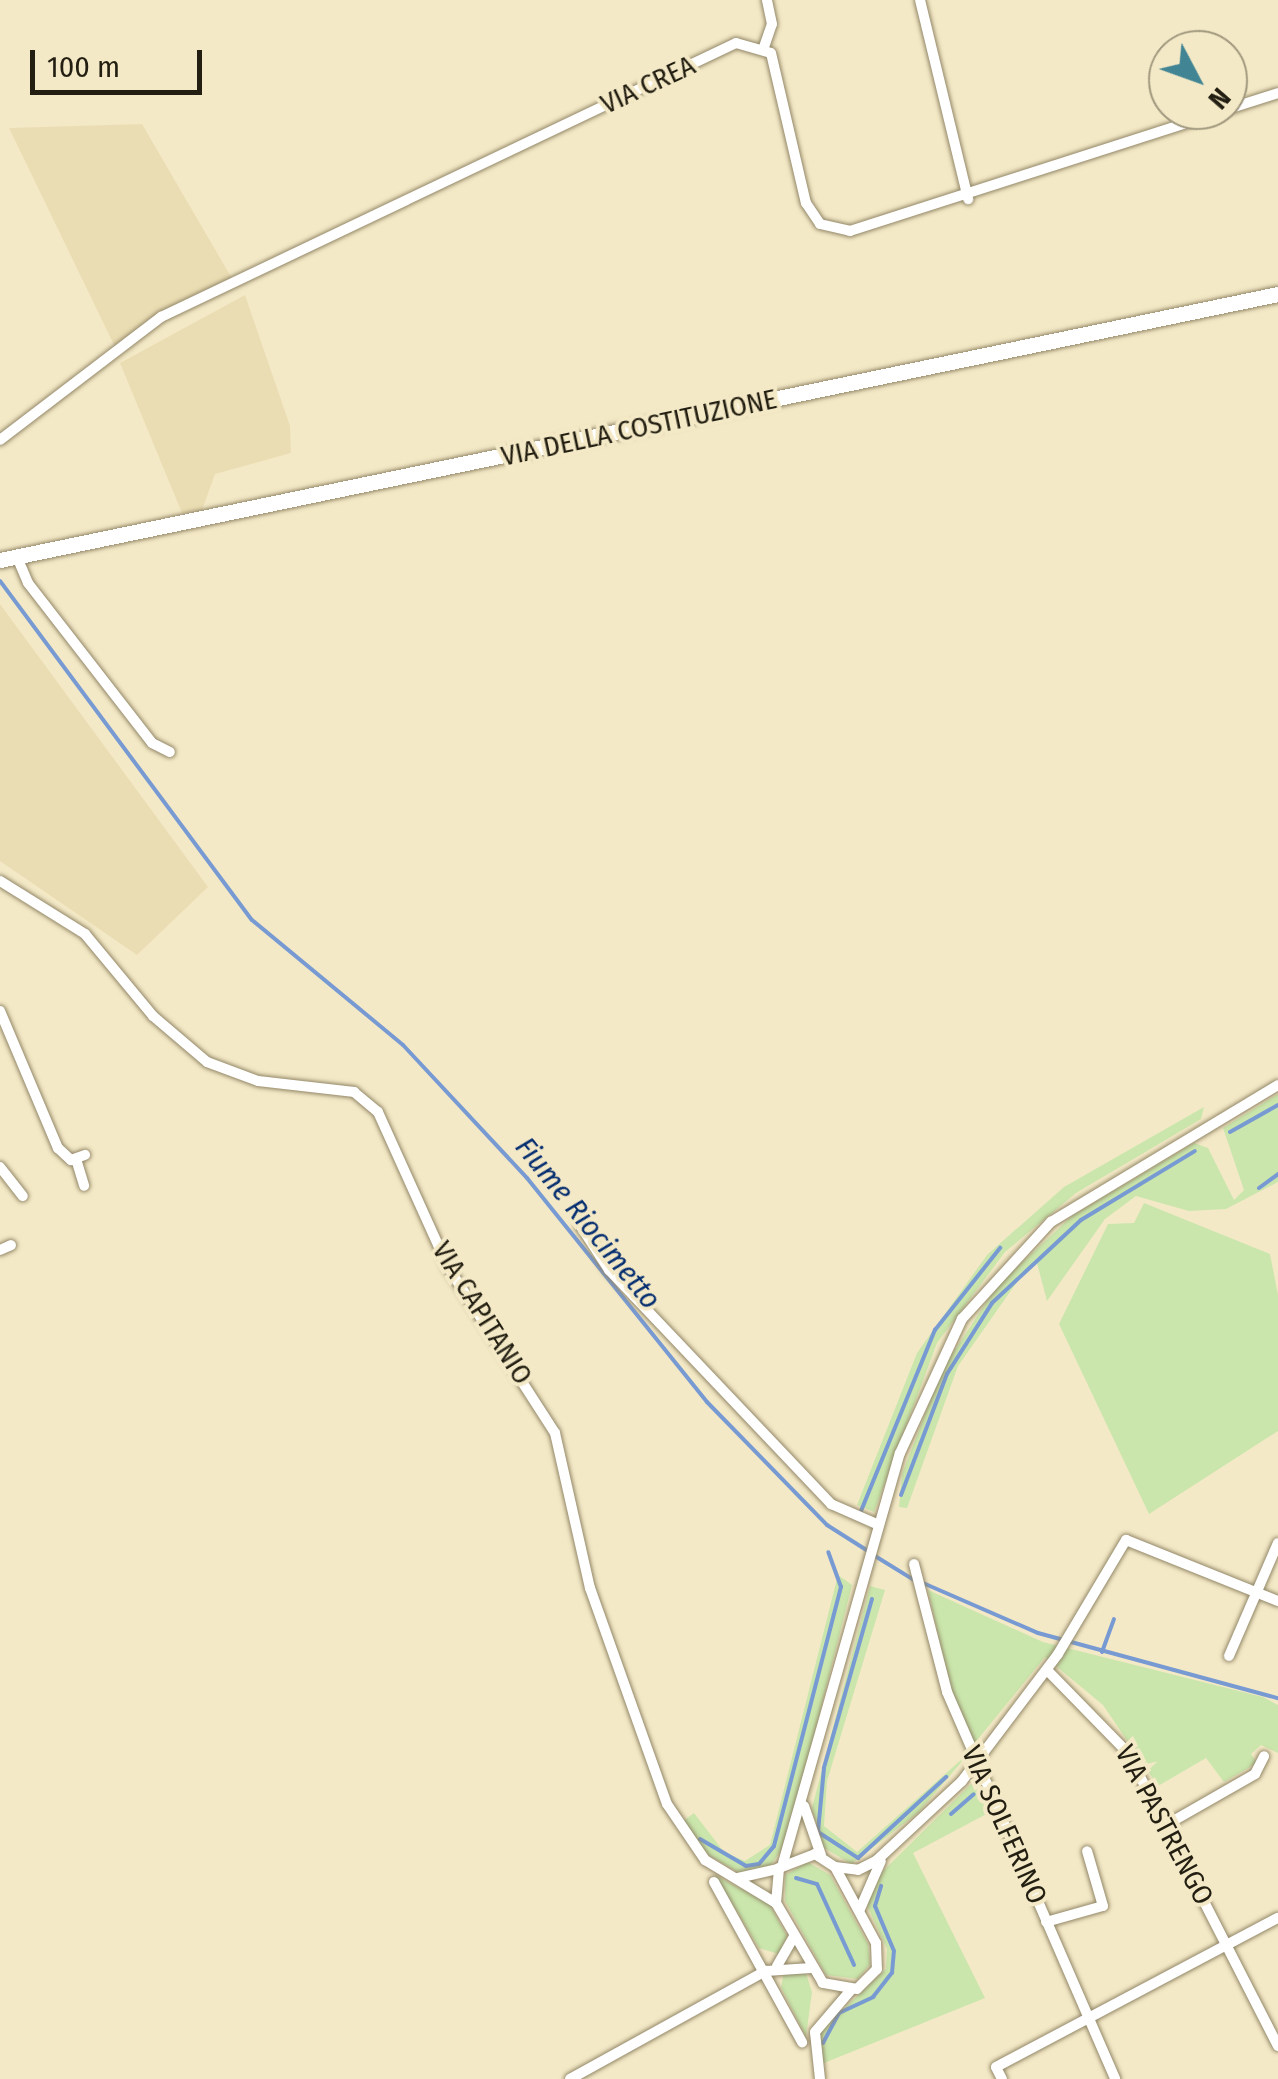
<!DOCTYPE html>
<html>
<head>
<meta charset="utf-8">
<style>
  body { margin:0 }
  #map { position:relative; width:1278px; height:2079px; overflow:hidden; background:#f4e9c6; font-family:"Fira Sans Condensed",sans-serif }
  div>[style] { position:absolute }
  .built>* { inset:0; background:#ebddb3 }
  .green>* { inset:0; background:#cae6ac }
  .stream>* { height:4px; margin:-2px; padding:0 2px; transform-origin:2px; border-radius:2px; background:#789ad3 }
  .roads { filter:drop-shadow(0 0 2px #928768) drop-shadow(0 0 2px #928768) }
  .street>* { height:10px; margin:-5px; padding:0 5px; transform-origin:5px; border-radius:5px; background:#fff }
  .secondary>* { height:15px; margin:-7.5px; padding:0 7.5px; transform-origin:7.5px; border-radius:7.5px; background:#fff }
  span { translate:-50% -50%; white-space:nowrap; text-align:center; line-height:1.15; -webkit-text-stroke:8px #f4e9c6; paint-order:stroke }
  .street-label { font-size:28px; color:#221e11 }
  .water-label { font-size:30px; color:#052e70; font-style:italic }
  .north { position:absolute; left:1148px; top:30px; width:100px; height:100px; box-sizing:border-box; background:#f4e9c6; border:2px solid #a0987e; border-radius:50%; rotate:131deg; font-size:28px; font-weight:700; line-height:40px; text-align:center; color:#221e11 }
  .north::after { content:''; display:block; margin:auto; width:35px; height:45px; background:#418494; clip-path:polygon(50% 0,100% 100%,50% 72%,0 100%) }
  .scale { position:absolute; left:30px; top:50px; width:172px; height:45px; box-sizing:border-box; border:5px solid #221e11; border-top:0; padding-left:12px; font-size:30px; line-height:35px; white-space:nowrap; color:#221e11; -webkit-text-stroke:8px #f4e9c6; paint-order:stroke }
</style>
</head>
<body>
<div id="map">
  <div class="built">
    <i style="clip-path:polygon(142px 124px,234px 282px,115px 347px,9px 128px)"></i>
    <i style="clip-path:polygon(245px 295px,290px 426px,291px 453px,215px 474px,202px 510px,182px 513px,120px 363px)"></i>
    <i style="clip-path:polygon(0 604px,208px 887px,137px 955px,0 861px)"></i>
  </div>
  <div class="green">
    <i style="clip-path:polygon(1278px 1094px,1278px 1182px,1226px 1209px,1189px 1211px,1136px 1196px,1105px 1219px,1047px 1301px,1037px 1263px,1019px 1279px,958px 1366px,907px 1508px,899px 1507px,902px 1474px,943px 1368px,997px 1286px,1072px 1216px,1194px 1143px,1208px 1148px,1234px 1200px,1244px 1190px,1223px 1128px)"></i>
    <i style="clip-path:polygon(1204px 1107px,1201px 1119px,1076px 1193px,1005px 1252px,937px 1343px,874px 1512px,857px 1505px,917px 1353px,987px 1255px,1064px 1187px)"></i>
    <i style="clip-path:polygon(1144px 1203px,1270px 1254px,1278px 1295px,1278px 1431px,1149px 1514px,1059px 1324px,1108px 1224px,1134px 1223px)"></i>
    <i style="clip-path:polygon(838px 1575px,852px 1585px,787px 1842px,768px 1869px,738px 1872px,710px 1856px,682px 1822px,694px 1813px,724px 1852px,745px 1861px,770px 1845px)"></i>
    <i style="clip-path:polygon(870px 1586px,885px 1590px,827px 1781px,824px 1826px,857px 1852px,970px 1752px,918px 1813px,851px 1864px,823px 1847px,812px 1808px)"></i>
    <i style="clip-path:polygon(928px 1590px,1043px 1642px,1263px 1697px,1278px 1705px,1278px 1753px,1261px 1745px,1251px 1754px,1257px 1763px,1224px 1782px,1206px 1758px,1158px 1786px,1103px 1705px,1045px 1657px,974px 1744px,954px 1704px)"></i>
    <i style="clip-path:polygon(972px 1783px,985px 1786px,996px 1809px,913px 1853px,985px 1998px,819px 2065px,819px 2032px,886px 1969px,887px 1949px,866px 1903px,881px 1873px)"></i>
    <i style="clip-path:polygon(808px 1862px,830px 1875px,868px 1944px,870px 1964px,858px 1979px,826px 1975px,785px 1901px,785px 1875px)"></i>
    <i style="clip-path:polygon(715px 1875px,769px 1904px,787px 1936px,779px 1954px,759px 1948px)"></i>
    <i style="clip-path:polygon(805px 1970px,812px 1992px,806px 2037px,781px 1987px,784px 1973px)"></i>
  </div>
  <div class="stream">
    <i style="left:0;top:581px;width:422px;rotate:53.4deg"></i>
    <i style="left:252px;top:920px;width:196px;rotate:39.6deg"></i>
    <i style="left:403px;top:1045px;width:182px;rotate:47deg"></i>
    <i style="left:527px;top:1178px;width:287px;rotate:51.2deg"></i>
    <i style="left:707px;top:1402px;width:172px;rotate:45.7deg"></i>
    <i style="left:827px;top:1525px;width:49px;rotate:32.4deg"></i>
    <i style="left:1230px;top:1132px;width:55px;rotate:-29.4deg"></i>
    <i style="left:1259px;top:1188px;width:24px;rotate:-36deg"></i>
    <i style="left:901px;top:1495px;width:129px;rotate:-69.2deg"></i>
    <i style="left:947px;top:1374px;width:84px;rotate:-57.6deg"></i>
    <i style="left:992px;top:1303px;width:122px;rotate:-43deg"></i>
    <i style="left:1081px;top:1220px;width:133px;rotate:-31.2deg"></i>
    <i style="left:861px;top:1511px;width:196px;rotate:-67.8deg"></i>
    <i style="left:935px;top:1330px;width:105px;rotate:-51.6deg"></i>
    <i style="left:875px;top:1556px;width:46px;rotate:31.6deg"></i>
    <i style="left:923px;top:1583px;width:125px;rotate:23.5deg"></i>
    <i style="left:1038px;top:1633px;width:249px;rotate:15.2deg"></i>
    <i style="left:872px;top:1599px;width:176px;rotate:105.9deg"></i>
    <i style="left:824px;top:1768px;width:64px;rotate:95.4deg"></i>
    <i style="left:818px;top:1832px;width:48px;rotate:33deg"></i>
    <i style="left:858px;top:1858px;width:120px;rotate:-42.6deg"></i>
    <i style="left:1102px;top:1652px;width:35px;rotate:-70deg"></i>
    <i style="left:951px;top:1814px;width:30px;rotate:-41deg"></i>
    <i style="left:700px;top:1839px;width:53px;rotate:30.4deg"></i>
    <i style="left:746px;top:1866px;width:13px;rotate:-9deg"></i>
    <i style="left:759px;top:1864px;width:23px;rotate:-50deg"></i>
    <i style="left:774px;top:1846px;width:268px;rotate:-75.5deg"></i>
    <i style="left:841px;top:1587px;width:37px;rotate:-110deg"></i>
    <i style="left:796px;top:1878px;width:22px;rotate:16deg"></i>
    <i style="left:817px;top:1884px;width:89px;rotate:65.4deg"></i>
    <i style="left:823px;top:2043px;width:34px;rotate:-62deg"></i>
    <i style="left:839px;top:2013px;width:38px;rotate:-25deg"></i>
    <i style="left:873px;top:1997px;width:31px;rotate:-52deg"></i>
    <i style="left:892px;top:1973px;width:22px;rotate:-85deg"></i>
    <i style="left:894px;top:1951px;width:49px;rotate:-112.9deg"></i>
    <i style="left:875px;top:1906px;width:21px;rotate:-73deg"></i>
  </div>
  <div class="roads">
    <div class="street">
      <i style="left:920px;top:0;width:205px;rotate:76.4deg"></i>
      <i style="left:764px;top:47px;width:24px;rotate:-71deg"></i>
      <i style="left:772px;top:24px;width:25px;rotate:-102deg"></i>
      <i style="left:1228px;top:109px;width:52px;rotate:-17.7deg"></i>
      <i style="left:0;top:440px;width:203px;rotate:-37.4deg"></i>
      <i style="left:161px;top:317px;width:637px;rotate:-25.48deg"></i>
      <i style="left:736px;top:43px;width:36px;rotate:16deg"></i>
      <i style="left:771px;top:53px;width:154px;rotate:76.9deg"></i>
      <i style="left:806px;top:203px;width:25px;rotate:56deg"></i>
      <i style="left:820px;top:224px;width:31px;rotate:13deg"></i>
      <i style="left:850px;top:231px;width:395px;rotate:-17.8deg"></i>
      <i style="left:17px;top:557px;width:28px;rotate:67deg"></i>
      <i style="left:28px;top:583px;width:202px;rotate:52.2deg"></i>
      <i style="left:152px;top:743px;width:20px;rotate:27deg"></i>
      <i style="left:0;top:881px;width:100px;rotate:31.9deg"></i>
      <i style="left:85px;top:934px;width:107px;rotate:50.3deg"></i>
      <i style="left:153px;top:1016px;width:71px;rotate:40.4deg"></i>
      <i style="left:207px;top:1062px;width:54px;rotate:20.4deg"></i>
      <i style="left:258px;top:1081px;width:97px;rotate:6.5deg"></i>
      <i style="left:354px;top:1092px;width:31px;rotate:40deg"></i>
      <i style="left:378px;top:1112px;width:170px;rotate:65.7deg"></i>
      <i style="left:448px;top:1267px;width:197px;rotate:57.2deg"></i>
      <i style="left:555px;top:1433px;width:159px;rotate:77.3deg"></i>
      <i style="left:590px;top:1588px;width:229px;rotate:70.4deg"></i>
      <i style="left:667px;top:1804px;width:68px;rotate:55.8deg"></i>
      <i style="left:705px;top:1860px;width:83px;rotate:31.2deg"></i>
      <i style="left:0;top:1011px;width:149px;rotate:67.1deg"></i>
      <i style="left:58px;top:1148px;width:18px;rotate:43deg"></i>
      <i style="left:71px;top:1160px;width:15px;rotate:-20deg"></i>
      <i style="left:76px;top:1159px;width:28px;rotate:73deg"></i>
      <i style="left:0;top:1167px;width:37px;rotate:52deg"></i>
      <i style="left:580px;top:1225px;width:54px;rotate:57.2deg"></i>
      <i style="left:609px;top:1270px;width:323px;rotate:46.5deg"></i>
      <i style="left:831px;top:1504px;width:52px;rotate:23.6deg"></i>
      <i style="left:0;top:1250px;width:12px;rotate:-24deg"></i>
      <i style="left:914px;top:1564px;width:132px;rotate:75.5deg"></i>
      <i style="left:947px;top:1692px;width:422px;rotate:66.5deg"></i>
      <i style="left:1229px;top:1656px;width:123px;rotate:-66.6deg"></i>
      <i style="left:1047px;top:1670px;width:116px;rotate:45.7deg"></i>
      <i style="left:1128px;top:1753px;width:329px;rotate:62.9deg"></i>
      <i style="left:804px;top:1806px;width:52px;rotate:70.9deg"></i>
      <i style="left:1166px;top:1825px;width:103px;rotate:-29.8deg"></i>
      <i style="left:1255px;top:1774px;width:20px;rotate:-63deg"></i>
      <i style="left:815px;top:1854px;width:24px;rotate:33deg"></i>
      <i style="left:835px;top:1867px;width:86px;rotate:61.7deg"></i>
      <i style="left:876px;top:1943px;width:26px;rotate:88deg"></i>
      <i style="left:877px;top:1969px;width:28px;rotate:135deg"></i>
      <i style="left:857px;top:1989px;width:35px;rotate:-170deg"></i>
      <i style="left:823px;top:1983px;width:93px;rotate:-120.4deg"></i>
      <i style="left:776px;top:1903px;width:35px;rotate:-85deg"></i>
      <i style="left:779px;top:1868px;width:39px;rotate:-21deg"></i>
      <i style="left:783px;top:1863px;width:426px;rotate:-74.1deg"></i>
      <i style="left:900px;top:1453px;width:148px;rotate:-65.2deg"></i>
      <i style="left:962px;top:1319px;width:132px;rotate:-47.5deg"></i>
      <i style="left:1051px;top:1222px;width:265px;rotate:-31.1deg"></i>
      <i style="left:835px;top:1867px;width:23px;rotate:7deg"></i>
      <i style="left:858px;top:1870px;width:20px;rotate:-27deg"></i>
      <i style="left:876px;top:1861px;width:117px;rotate:-42.9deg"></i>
      <i style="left:962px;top:1781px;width:159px;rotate:-52.9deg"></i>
      <i style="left:1058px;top:1654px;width:133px;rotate:-59.2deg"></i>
      <i style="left:1126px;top:1540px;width:164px;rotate:21.9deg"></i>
      <i style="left:738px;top:1878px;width:41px;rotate:-12.7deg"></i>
      <i style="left:714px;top:1882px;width:183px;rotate:61.2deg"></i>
      <i style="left:860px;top:1909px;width:52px;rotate:-66.4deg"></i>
      <i style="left:1046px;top:1922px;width:59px;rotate:-15.7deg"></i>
      <i style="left:1103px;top:1906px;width:57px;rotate:-106.2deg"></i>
      <i style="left:777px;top:1966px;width:34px;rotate:-60deg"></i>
      <i style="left:570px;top:2079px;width:224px;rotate:-28.9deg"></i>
      <i style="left:766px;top:1971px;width:45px;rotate:-3.8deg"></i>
      <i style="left:820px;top:2079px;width:47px;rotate:-96.1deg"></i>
      <i style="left:815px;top:2032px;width:54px;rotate:-49.5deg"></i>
      <i style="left:1002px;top:2079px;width:13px;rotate:-117deg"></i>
      <i style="left:996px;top:2067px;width:319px;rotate:-27.9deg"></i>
    </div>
    <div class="secondary">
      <i style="left:0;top:560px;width:1305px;rotate:-11.76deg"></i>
    </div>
  </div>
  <div class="street-label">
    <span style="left:648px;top:85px;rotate:-25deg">VIA CREA</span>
    <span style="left:639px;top:428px;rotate:-12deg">VIA DELLA COSTITUZIONE</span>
    <span style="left:482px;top:1313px;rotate:58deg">VIA CAPITANIO</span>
    <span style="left:1004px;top:1825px;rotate:66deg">VIA SOLFERINO</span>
    <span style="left:1164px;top:1825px;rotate:62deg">VIA PASTRENGO</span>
  </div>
  <div class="water-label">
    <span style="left:588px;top:1223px;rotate:51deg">Fiume Riocimetto</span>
  </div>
  <div class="north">N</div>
  <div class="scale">100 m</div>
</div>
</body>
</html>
